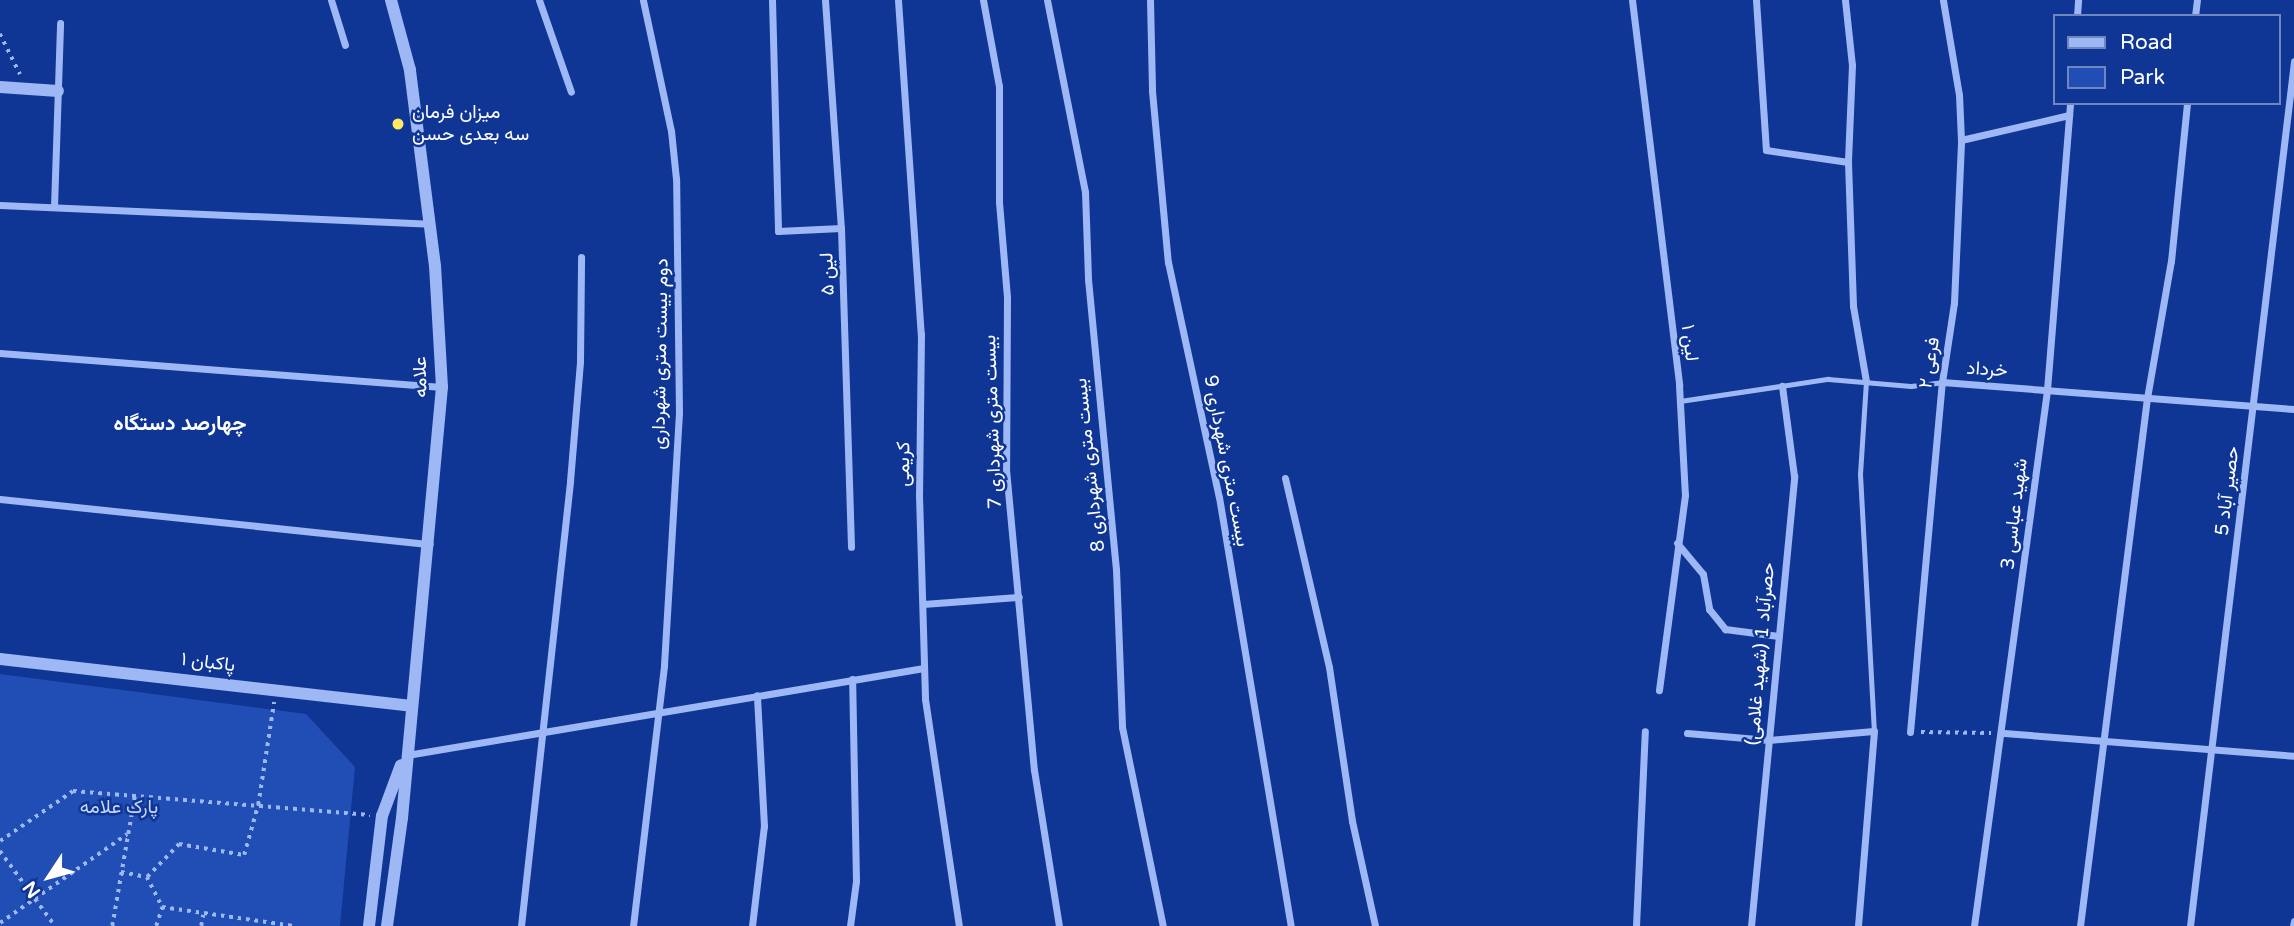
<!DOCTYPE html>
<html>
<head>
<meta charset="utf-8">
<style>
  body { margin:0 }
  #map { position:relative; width:2294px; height:926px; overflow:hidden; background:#0f3695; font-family:"Varela Round",Vazirmatn,sans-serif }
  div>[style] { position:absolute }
  .green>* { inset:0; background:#204eb5 }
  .path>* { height:3.5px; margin-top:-1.75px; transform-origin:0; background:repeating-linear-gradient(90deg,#9db8f4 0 3.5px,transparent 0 8.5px) }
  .service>* { height:5px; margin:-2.5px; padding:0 2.5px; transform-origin:2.5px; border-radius:2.5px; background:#9db8f4 }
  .minor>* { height:7px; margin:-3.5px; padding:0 3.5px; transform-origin:3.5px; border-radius:3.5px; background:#9db8f4 }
  .tertiary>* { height:12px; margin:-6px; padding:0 6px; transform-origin:6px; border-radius:6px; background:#9db8f4 }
  .dots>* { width:19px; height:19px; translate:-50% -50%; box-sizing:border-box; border:4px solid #0f3695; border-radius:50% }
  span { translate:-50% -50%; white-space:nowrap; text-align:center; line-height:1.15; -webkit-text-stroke:5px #0f3695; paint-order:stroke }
  .poi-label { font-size:19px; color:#fff }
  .left { translate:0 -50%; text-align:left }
  .street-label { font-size:19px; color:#fff }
  .park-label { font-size:19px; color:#c5d7fe }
  .neighbourhood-label { font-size:21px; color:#fff; font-weight:700 }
  .legend { position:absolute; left:2053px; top:14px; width:228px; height:91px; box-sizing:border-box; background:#0f3695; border:2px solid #6f86bf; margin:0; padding:9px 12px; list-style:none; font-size:21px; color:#fff }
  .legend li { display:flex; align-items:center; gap:14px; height:35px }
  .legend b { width:35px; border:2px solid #6f86bf }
  .north { position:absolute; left:14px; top:842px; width:70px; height:70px; -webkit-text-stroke:5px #0f3695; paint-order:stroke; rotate:234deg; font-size:19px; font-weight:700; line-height:28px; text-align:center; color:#fff }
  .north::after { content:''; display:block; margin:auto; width:24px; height:32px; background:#fff; clip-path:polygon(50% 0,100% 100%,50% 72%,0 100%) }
</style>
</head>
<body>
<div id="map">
  <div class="green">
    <i style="clip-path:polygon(0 674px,306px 714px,355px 767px,340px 926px,0 926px)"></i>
  </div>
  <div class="path">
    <i style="left:0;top:34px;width:45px;rotate:63.4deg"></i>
    <i style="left:1921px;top:732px;width:70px;rotate:0.8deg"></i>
    <i style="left:0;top:841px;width:88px;rotate:-34.4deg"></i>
    <i style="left:73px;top:791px;width:298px;rotate:4.6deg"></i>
    <i style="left:0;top:851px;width:93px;rotate:53.7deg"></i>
    <i style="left:121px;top:872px;width:26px;rotate:11deg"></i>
    <i style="left:147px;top:877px;width:34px;rotate:63deg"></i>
    <i style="left:162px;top:907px;width:133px;rotate:8.2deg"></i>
    <i style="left:147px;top:877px;width:46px;rotate:-45.9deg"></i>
    <i style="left:179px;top:844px;width:66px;rotate:9.6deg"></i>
    <i style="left:244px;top:855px;width:52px;rotate:-74.4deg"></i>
    <i style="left:258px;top:805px;width:104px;rotate:-81.2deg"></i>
    <i style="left:0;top:923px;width:155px;rotate:-35deg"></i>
    <i style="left:112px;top:926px;width:134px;rotate:-80.1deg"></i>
    <i style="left:156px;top:926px;width:20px;rotate:-72deg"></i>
    <i style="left:201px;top:926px;width:11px;rotate:-80deg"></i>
  </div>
  <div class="service">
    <i style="left:1866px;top:381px;width:93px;rotate:93.7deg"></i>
    <i style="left:1860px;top:474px;width:257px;rotate:86.9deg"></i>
    <i style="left:1680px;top:401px;width:150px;rotate:-8.5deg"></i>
    <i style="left:1828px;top:379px;width:83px;rotate:4.8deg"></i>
    <i style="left:1911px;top:386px;width:31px;rotate:-7deg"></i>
  </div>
  <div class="minor">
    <i style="left:331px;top:0;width:47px;rotate:72.7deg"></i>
    <i style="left:539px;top:0;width:97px;rotate:70.8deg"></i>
    <i style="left:772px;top:0;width:231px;rotate:88.5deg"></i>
    <i style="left:778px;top:231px;width:63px;rotate:-2.7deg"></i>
    <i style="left:825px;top:0;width:229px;rotate:86deg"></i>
    <i style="left:841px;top:228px;width:319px;rotate:88.2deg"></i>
    <i style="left:898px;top:0;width:335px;rotate:86.1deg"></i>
    <i style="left:921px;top:334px;width:161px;rotate:90.7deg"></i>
    <i style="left:919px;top:495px;width:204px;rotate:88.3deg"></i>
    <i style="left:925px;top:699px;width:230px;rotate:81.5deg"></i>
    <i style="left:983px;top:0;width:87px;rotate:79.5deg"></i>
    <i style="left:999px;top:86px;width:116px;rotate:90deg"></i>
    <i style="left:999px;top:202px;width:95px;rotate:85.2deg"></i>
    <i style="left:1007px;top:297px;width:172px;rotate:90.3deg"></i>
    <i style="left:1006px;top:469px;width:302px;rotate:84.7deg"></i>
    <i style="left:1034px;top:770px;width:158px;rotate:80.9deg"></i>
    <i style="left:1047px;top:0;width:196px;rotate:78.8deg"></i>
    <i style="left:1085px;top:192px;width:87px;rotate:88deg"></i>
    <i style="left:1088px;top:279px;width:291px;rotate:84.5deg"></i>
    <i style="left:1116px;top:569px;width:158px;rotate:87.8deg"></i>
    <i style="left:1122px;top:727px;width:203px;rotate:78.4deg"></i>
    <i style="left:1150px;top:0;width:91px;rotate:88.7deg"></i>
    <i style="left:1152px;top:91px;width:172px;rotate:84.7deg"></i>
    <i style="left:1168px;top:262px;width:240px;rotate:77.8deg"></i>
    <i style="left:1219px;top:497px;width:435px;rotate:80.5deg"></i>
    <i style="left:1632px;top:0;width:388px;rotate:83deg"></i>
    <i style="left:1679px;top:385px;width:110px;rotate:86.9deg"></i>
    <i style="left:1685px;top:495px;width:197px;rotate:97.6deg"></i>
    <i style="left:1756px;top:0;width:150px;rotate:86.2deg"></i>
    <i style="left:1766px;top:150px;width:83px;rotate:8.3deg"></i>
    <i style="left:1845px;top:0;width:65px;rotate:83.9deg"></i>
    <i style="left:1852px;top:65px;width:97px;rotate:92.4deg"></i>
    <i style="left:1848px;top:162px;width:144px;rotate:88deg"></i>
    <i style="left:1853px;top:306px;width:76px;rotate:80.2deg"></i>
    <i style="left:2077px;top:16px;width:16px;rotate:-86deg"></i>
    <i style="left:2195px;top:16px;width:16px;rotate:-83deg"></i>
    <i style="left:1961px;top:140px;width:111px;rotate:-13deg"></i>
    <i style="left:0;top:205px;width:430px;rotate:2.5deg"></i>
    <i style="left:54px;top:207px;width:184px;rotate:-88.1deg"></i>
    <i style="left:0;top:353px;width:443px;rotate:4.4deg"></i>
    <i style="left:1942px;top:382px;width:353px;rotate:4.4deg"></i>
    <i style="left:1285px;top:478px;width:194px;rotate:76.9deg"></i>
    <i style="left:1329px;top:667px;width:156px;rotate:81.5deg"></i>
    <i style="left:1352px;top:821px;width:107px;rotate:77.6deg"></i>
    <i style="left:0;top:499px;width:432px;rotate:6deg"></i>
    <i style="left:1677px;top:543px;width:40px;rotate:50deg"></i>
    <i style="left:1703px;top:574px;width:36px;rotate:80deg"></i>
    <i style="left:1709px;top:609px;width:26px;rotate:51deg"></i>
    <i style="left:1725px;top:629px;width:54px;rotate:7.4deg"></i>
    <i style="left:923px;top:604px;width:96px;rotate:-4.2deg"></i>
    <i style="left:1910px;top:732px;width:351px;rotate:-84.8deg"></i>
    <i style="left:1942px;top:382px;width:80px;rotate:-81.4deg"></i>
    <i style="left:1954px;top:303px;width:163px;rotate:-87.5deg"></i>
    <i style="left:1961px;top:140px;width:45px;rotate:-92.5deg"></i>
    <i style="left:1959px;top:95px;width:96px;rotate:-99.6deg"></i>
    <i style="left:1687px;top:733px;width:82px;rotate:4.9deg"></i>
    <i style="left:1769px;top:740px;width:105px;rotate:-4.9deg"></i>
    <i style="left:1874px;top:731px;width:196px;rotate:94.7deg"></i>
    <i style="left:2004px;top:733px;width:291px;rotate:4.5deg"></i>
    <i style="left:407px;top:755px;width:524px;rotate:-9.55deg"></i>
    <i style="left:521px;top:926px;width:448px;rotate:-83.7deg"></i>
    <i style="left:570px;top:481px;width:120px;rotate:-85.2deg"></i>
    <i style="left:580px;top:361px;width:104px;rotate:-89.4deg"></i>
    <i style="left:633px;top:926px;width:263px;rotate:-83.2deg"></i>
    <i style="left:664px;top:665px;width:252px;rotate:-86.6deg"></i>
    <i style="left:679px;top:413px;width:234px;rotate:-90.7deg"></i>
    <i style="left:676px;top:179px;width:48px;rotate:-95.9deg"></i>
    <i style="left:671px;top:131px;width:134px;rotate:-102.1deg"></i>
    <i style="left:752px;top:926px;width:101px;rotate:-83.2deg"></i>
    <i style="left:764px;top:826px;width:131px;rotate:-93.1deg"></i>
    <i style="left:850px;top:926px;width:45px;rotate:-82.4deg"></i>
    <i style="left:856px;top:881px;width:202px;rotate:-91.1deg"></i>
    <i style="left:1636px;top:926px;width:195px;rotate:-87.4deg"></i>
    <i style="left:1751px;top:926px;width:452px;rotate:-84.5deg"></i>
    <i style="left:1794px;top:476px;width:91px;rotate:-97.6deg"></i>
    <i style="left:1974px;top:926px;width:541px;rotate:-82.24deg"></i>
    <i style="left:2047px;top:390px;width:288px;rotate:-85.4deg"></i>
    <i style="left:2080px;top:926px;width:532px;rotate:-82.77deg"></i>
    <i style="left:2147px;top:398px;width:139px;rotate:-80.1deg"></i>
    <i style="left:2171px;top:261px;width:159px;rotate:-84.2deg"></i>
    <i style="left:2190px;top:926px;width:871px;rotate:-83.14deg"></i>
    <i style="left:2293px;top:926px;width:5px;rotate:-79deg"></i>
  </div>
  <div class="tertiary">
    <i style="left:0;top:87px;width:58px;rotate:3.9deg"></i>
    <i style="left:0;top:659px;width:414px;rotate:6.5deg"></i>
    <i style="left:369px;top:926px;width:111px;rotate:-83.3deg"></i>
    <i style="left:382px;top:816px;width:54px;rotate:-69.6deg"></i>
    <i style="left:387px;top:926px;width:109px;rotate:-82.1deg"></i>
    <i style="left:402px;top:818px;width:433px;rotate:-84.7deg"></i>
    <i style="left:442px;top:387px;width:121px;rotate:-93.3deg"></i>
    <i style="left:435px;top:266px;width:198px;rotate:-97.3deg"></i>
    <i style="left:410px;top:70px;width:73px;rotate:-105.2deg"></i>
  </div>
  <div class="dots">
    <i style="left:398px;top:124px;background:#ffe961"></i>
  </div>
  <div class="poi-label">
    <span class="left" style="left:412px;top:124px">میزان فرمان<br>سه بعدی حسن</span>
  </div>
  <div class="street-label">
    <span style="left:828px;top:274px;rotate:-92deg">لین ۵</span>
    <span style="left:1689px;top:343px;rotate:83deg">لین ۱</span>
    <span style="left:661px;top:354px;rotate:-89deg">دوم بیست متری شهرداری</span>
    <span style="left:1930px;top:363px;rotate:-81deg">۲ فرعی</span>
    <span style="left:1987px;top:370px;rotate:4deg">خرداد</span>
    <span style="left:421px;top:377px;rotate:-91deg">علامه</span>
    <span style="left:993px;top:422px;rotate:-92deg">بیست متری شهرداری 7</span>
    <span style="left:1226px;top:461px;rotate:79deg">بیست متری شهرداری 9</span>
    <span style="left:904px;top:464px;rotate:-89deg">کریمی</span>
    <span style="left:1090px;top:465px;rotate:-96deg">بیست متری شهرداری 8</span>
    <span style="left:2228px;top:491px;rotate:-83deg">حصیر آباد 5</span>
    <span style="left:2015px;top:514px;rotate:-83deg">شهید عباسی 3</span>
    <span style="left:1761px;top:654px;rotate:-85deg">حصرآباد 1 (شهید غلامی)</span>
    <span style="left:208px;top:663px;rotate:7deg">پاکبان ۱</span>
  </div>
  <div class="park-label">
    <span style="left:119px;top:808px">پارک علامه</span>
  </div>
  <div class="neighbourhood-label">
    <span style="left:180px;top:424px">چهارصد دستگاه</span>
  </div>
  <ul class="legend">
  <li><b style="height:9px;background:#9db8f4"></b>Road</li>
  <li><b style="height:19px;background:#204eb5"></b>Park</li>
  </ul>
  <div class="north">N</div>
</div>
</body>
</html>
